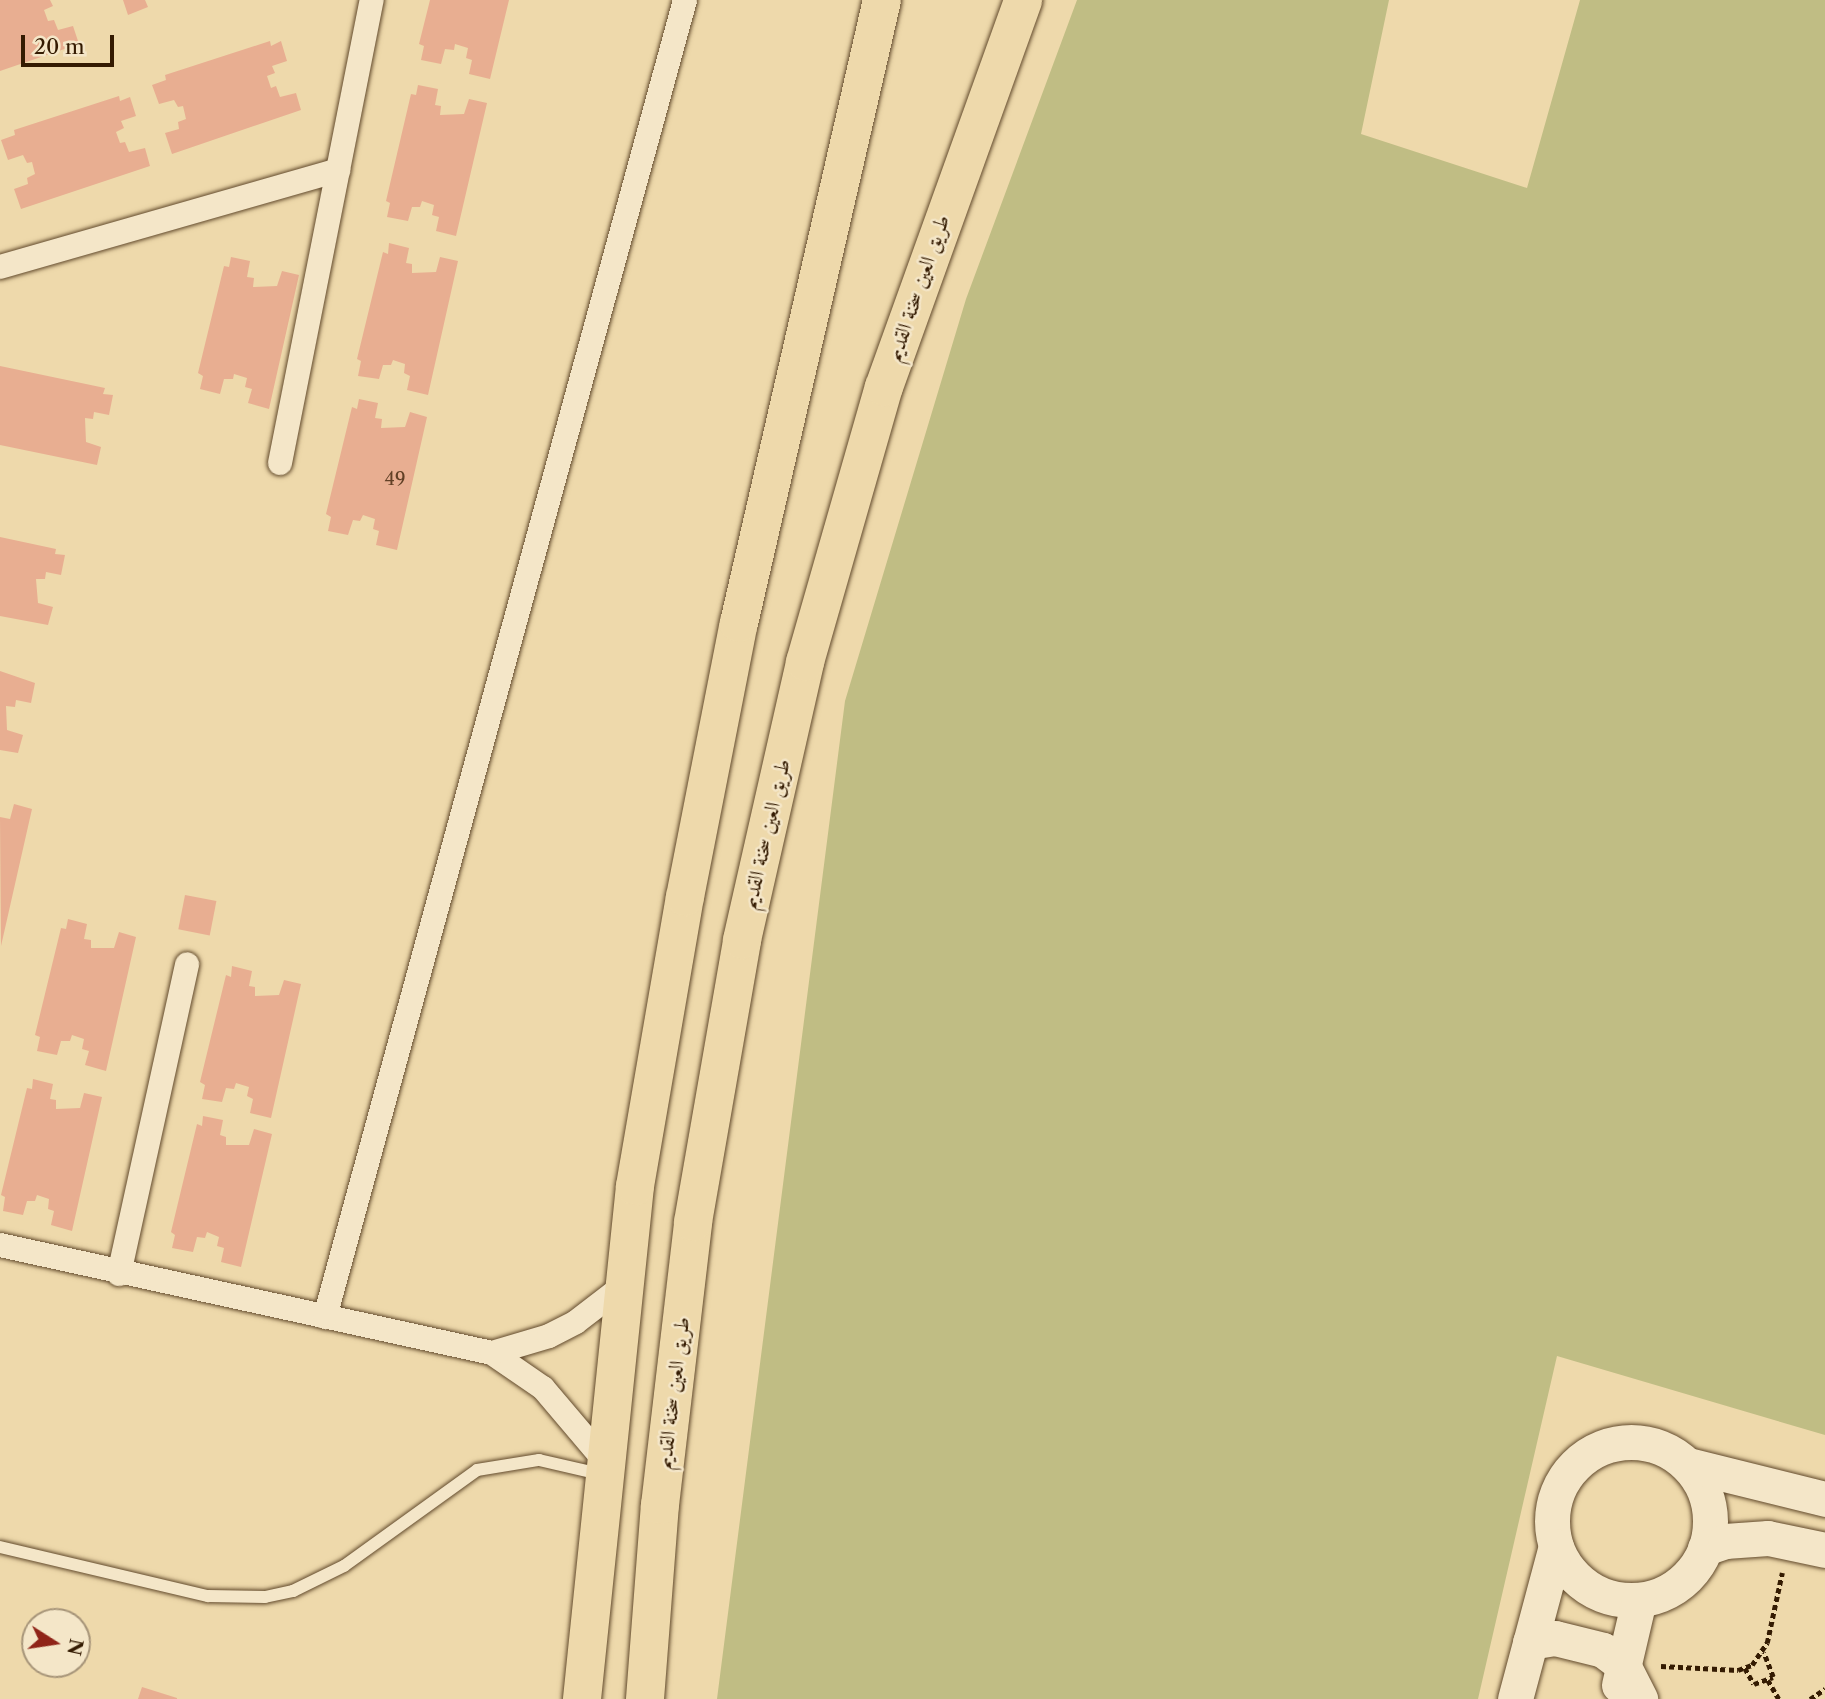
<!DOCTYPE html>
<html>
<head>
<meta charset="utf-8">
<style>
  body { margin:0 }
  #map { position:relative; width:1825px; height:1699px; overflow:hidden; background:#eed9ab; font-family:"Libre Caslon Text",Amiri,serif }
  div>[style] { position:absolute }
  .green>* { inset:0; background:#c0bd84 }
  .building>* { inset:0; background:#e8ae91; transform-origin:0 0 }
  .path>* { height:4.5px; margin-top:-2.25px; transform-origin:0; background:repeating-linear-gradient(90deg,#341b02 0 5px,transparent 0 8.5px) }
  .roads { filter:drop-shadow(0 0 2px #624a2c) drop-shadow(0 0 2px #624a2c) }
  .lane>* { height:12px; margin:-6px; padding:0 6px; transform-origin:6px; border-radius:6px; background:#f4e6c8 }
  .street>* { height:24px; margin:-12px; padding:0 12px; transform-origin:12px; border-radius:12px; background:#f4e6c8 }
  .secondary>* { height:35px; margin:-17.5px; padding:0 17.5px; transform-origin:17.5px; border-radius:17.5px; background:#f4e6c8 }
  .secondary>.ring { margin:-17.5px; padding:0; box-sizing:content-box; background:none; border:35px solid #f4e6c8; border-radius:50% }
  .primary>* { height:38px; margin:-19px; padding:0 19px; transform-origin:19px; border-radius:19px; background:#eed9ab }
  span { translate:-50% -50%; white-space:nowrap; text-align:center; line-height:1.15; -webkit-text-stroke:5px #f4e6c8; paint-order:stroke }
  .number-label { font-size:18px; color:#614026 }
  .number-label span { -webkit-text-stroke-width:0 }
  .street-label { font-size:21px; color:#341b02 }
  .north { position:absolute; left:21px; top:1608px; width:70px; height:70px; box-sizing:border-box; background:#f4e6c8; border:2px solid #a79579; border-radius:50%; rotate:102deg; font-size:19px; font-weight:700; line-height:28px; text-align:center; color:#341b02 }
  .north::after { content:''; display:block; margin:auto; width:24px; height:32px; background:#8f2418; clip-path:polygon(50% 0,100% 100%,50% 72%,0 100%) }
  .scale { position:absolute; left:21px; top:35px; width:93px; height:32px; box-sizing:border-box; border:4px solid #341b02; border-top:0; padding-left:9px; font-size:21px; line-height:24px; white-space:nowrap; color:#341b02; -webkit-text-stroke:5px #f4e6c8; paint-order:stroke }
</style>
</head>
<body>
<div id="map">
  <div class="green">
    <i style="clip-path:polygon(1077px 0,1389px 0,1361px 134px,1527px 188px,1580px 0,1825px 0,1825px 1435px,1557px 1356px,1478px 1699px,717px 1699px,845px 701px,966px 299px)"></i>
  </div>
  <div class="building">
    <i style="clip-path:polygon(0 0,50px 0,53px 6px,44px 10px,48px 21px,54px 20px,58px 30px,73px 26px,79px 44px,0 71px)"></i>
    <i style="clip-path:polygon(123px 0,145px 0,148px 7px,128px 15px)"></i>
    <i style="clip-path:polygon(430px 0,509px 0,490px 79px,469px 74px,472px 60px,466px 58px,468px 48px,455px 44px,454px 50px,445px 49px,441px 64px,421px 60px,424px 46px,419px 44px)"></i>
    <i style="clip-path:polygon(270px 41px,271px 46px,281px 41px,287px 61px,272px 66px,275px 73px,267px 76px,271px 88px,276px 86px,280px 97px,296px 93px,301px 110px,172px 154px,165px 133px,179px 129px,178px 122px,186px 119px,183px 106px,178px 107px,174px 100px,159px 104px,152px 85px,166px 80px,165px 75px)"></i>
    <i style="clip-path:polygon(418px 85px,438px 89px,435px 105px,441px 106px,440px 115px,464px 114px,469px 99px,487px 103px,456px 236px,436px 231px,439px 217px,432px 215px,434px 205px,422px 201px,420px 207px,412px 207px,408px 221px,387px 217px,390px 203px,386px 201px,411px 94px,416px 95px)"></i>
    <i style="clip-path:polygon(119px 96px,120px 101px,130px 97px,136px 116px,121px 121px,124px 128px,116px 132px,120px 143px,125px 142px,129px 152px,145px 148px,150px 166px,21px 209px,14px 189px,28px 184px,27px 178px,35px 174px,32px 162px,27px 163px,23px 155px,8px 160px,1px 140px,15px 135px,14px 130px)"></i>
    <i style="clip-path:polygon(389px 243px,409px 248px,406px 263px,412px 264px,412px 273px,436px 272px,440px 257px,458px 261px,428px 395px,407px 390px,410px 376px,404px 373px,405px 364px,393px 360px,391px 365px,383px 365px,379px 379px,358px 376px,361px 361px,357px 359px,383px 252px,388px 254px)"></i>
    <i style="clip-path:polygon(231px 257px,250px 261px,247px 277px,254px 278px,253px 287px,277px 286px,282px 271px,299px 275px,269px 409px,248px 403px,252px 389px,245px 387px,247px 378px,234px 374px,233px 379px,224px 379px,220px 394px,200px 389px,203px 376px,198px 373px,224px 266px,229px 267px)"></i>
    <i style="clip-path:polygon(0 366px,105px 388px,103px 394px,113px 395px,109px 415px,94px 412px,93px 419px,85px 418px,86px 442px,101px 447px,97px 465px,0 445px)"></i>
    <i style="clip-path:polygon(359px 399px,378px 403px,375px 418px,382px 419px,381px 428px,405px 427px,410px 412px,427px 417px,397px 550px,376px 545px,379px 531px,373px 529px,375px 519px,363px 515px,360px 521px,353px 520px,348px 535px,328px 531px,331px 517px,326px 514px,352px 407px,357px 409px)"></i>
    <i style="clip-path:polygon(0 537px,56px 549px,55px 554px,65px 555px,61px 575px,46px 572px,45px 579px,36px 579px,38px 603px,53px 607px,48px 625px,0 616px)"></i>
    <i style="clip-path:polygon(0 671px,35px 683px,31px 703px,16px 700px,15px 707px,6px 706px,7px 730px,23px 735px,18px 753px,0 750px)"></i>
    <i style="clip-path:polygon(14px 804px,32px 809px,1px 946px,0 817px,10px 819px)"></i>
    <i style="left:185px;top:895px;width:32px;height:35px;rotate:11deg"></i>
    <i style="clip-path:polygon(68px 919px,87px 924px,84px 939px,91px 940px,91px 948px,114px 948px,119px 932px,136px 937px,106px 1071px,85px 1065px,89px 1051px,82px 1049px,84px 1039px,72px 1035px,70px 1041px,61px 1041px,57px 1055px,37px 1051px,40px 1037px,35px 1035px,61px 928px,66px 929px)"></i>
    <i style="clip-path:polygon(232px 966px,252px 971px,249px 986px,255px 987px,255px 996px,279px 995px,284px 980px,301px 984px,271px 1118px,250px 1113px,253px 1099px,247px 1096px,249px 1087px,236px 1083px,234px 1089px,226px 1088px,222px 1102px,202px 1099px,205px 1085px,200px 1082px,226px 975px,231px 977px)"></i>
    <i style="clip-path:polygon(33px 1079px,53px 1084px,50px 1099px,56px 1100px,56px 1109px,80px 1108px,84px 1093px,102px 1097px,72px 1231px,51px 1225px,54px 1211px,48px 1209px,49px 1199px,37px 1195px,35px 1201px,27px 1201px,23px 1215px,3px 1211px,5px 1197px,1px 1195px,27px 1088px,32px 1089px)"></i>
    <i style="clip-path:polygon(203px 1116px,223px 1120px,220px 1135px,226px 1137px,226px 1145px,249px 1145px,254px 1129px,272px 1134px,241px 1267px,221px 1262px,224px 1248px,217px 1246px,219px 1237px,207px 1232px,205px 1238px,197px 1237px,193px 1252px,172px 1248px,175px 1235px,171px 1232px,197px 1124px,202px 1126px)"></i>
    <i style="clip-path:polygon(142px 1687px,177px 1698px,177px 1699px,138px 1699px)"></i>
  </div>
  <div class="path">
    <i style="left:1661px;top:1666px;width:77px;rotate:3deg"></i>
    <i style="left:1738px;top:1670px;width:15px;rotate:-20deg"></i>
    <i style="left:1752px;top:1665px;width:27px;rotate:-56deg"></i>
    <i style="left:1767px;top:1643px;width:72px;rotate:-77.9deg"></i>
    <i style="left:1745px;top:1668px;width:18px;rotate:61deg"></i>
    <i style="left:1754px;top:1684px;width:20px;rotate:-20deg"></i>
    <i style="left:1773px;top:1677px;width:26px;rotate:-111deg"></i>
    <i style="left:1768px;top:1680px;width:22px;rotate:60deg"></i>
    <i style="left:1810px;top:1699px;width:18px;rotate:-34deg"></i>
  </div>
  <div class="roads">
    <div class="lane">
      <i style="left:0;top:1547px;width:214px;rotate:13.3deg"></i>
      <i style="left:208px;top:1596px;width:57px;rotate:1deg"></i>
      <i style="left:265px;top:1597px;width:29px;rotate:-12deg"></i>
      <i style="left:293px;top:1591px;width:57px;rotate:-26.1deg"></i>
      <i style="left:344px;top:1566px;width:164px;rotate:-35.8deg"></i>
      <i style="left:477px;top:1470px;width:63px;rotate:-9.2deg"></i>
      <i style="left:539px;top:1460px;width:63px;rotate:12.9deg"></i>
    </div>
    <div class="street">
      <i style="left:0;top:267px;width:352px;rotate:-16deg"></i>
      <i style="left:280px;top:463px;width:472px;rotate:-78.8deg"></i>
      <i style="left:0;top:1245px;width:504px;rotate:12.38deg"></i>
      <i style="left:492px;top:1353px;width:62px;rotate:34.5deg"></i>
      <i style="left:543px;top:1388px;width:96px;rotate:49.7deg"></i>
      <i style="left:119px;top:1274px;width:317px;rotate:-77.6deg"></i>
      <i style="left:325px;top:1317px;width:1365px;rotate:-74.71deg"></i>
      <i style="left:492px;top:1353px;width:59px;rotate:-16.6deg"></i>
      <i style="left:549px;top:1336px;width:30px;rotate:-27deg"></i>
      <i style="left:576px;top:1322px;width:59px;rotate:-37.5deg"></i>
    </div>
    <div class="secondary">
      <i class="ring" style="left:1552px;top:1442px;width:123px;height:123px"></i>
      <i style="left:1688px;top:1465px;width:141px;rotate:13.9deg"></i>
      <i style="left:1705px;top:1548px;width:21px;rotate:-19deg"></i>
      <i style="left:1725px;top:1541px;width:43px;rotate:-4deg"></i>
      <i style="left:1768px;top:1538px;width:58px;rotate:11.9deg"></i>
      <i style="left:1530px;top:1642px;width:25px;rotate:-9deg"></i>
      <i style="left:1555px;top:1638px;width:49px;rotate:14deg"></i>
      <i style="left:1603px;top:1650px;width:25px;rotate:37deg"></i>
      <i style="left:1623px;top:1665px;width:38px;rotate:63deg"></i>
      <i style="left:1619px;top:1685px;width:87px;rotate:-76.8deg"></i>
      <i style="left:1515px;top:1699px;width:158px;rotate:-75deg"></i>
    </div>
    <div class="primary">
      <i style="left:582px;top:1699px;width:516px;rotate:-84.1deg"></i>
      <i style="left:635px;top:1186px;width:293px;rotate:-80.2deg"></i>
      <i style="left:685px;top:897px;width:279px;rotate:-78.9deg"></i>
      <i style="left:739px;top:623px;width:639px;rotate:-77.07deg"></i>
      <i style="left:645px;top:1699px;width:195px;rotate:-85.6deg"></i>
      <i style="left:660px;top:1505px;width:285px;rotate:-83.3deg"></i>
      <i style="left:693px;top:1222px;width:286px;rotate:-80.1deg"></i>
      <i style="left:742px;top:940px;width:285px;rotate:-77.2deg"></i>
      <i style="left:805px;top:662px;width:286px;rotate:-74deg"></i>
      <i style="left:884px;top:387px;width:411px;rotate:-70.2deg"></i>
    </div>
  </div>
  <div class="number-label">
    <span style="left:395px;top:479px">49</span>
  </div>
  <div class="street-label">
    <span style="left:918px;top:288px;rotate:-71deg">طريق العين سخنة القديم</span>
    <span style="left:766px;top:834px;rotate:-77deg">طريق العين سخنة القديم</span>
    <span style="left:673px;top:1393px;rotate:-83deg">طريق العين سخنة القديم</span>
  </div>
  <div class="north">N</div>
  <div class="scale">20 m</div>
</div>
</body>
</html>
